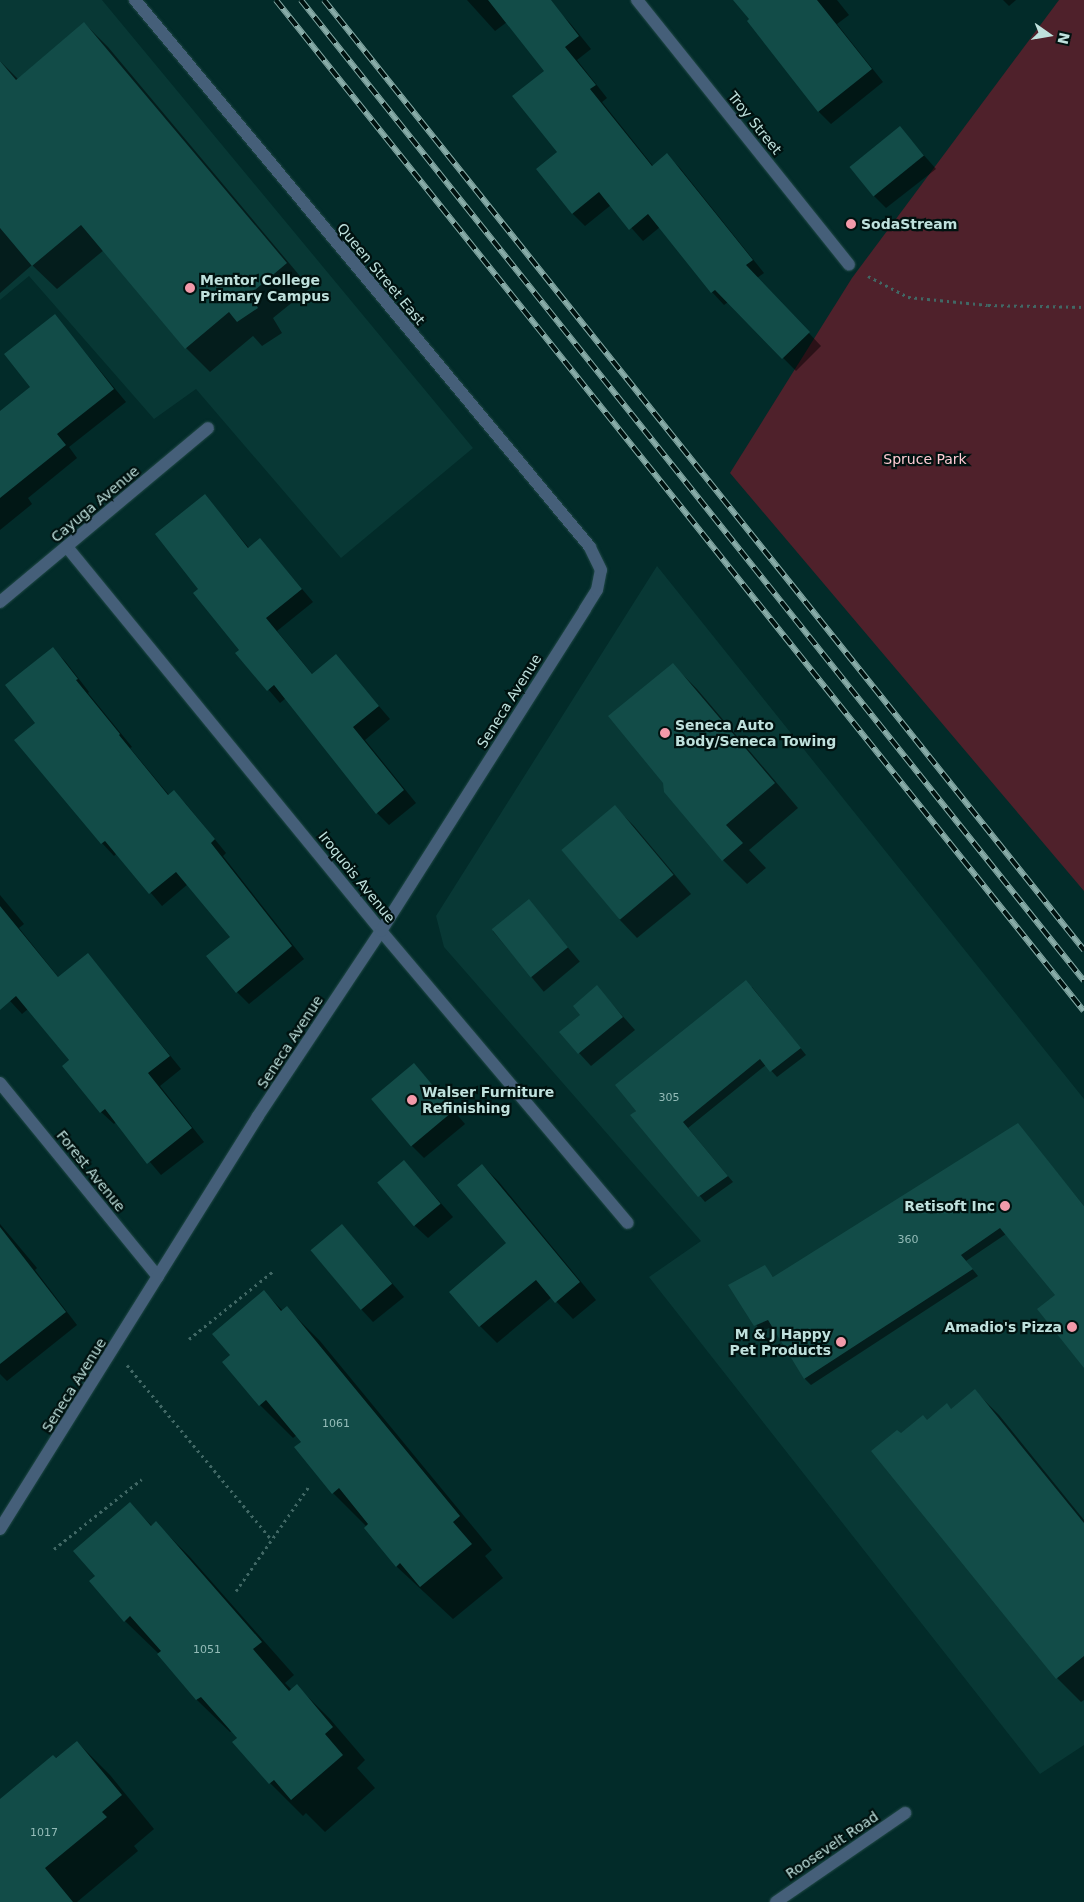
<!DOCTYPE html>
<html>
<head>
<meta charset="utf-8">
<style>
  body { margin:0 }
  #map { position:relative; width:1084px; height:1902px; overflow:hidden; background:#022b29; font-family:"DejaVu Sans",sans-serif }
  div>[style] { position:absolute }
  .built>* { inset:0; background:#083835 }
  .green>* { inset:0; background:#4f212b }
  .shadow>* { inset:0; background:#0007; transform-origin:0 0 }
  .building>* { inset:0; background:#124c48; transform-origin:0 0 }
  .path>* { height:3px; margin-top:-1.5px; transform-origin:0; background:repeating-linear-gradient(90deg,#416865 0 2.5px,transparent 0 6.5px) }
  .roads { filter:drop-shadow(0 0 1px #204846) drop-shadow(0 0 1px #204846) }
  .minor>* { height:12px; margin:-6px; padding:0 6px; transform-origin:6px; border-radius:6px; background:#455f79 }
  .rail>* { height:5.5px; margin-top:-2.75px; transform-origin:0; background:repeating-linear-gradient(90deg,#001210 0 11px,#88aca8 0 22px); box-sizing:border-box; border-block:1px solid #88aca8 }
  .dots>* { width:14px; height:14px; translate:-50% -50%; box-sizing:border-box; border:2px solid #001210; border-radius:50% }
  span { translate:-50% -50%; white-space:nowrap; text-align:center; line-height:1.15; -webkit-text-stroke:4.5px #001210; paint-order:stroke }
  .number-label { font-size:11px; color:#94bcb8 }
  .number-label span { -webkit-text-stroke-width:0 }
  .street-label { font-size:14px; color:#bfe1dd }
  .poi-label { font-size:14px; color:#bfe1dd; font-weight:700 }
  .left { translate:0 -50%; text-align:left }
  .right { translate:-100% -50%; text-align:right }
  .park-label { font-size:14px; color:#fecbd3 }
  .north { position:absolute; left:1024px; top:10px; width:50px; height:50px; -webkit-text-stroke:4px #001210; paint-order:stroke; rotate:103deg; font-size:14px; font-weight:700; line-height:20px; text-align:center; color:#bfe1dd }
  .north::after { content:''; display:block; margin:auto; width:18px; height:22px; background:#bfe1dd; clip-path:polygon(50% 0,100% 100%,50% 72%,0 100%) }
</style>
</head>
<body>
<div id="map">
  <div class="built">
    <i style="clip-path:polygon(0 0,102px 0,473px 448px,341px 558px,196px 389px,154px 419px,29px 276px,0 300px)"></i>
    <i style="clip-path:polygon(657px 566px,1084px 1099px,1084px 1745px,1040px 1774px,649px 1277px,701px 1241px,444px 947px,436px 916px)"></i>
  </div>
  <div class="green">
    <i style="clip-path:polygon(1059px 0,1084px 0,1084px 891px,730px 473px,852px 278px)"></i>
  </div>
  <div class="shadow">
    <i style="clip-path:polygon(467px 0,534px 0,558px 11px,570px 23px,591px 49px,577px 60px,607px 98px,602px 102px,653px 166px,667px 155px,680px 168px,764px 273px,757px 278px,821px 346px,796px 371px,728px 302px,724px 305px,712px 292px,660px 227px,643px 241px,611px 205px,585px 226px,572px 213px,559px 152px,545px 71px,507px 22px,495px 31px)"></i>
    <i style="clip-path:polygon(735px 0,837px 0,849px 15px,837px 24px,883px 82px,831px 124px,819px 112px,748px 21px,751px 19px)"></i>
    <i style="clip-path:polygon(1003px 0,1016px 0,1009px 6px)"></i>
    <i style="clip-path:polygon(84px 23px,108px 47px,310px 288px,273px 318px,282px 333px,262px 346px,253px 336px,210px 372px,186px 348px,104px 250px,57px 289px,32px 265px,0 293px,0 61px,18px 79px)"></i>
    <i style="clip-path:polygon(900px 128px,936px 169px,886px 208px,874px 196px)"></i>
    <i style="clip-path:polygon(55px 316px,126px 402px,69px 447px,77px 458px,28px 498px,32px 504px,0 530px,0 412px,32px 387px)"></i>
    <i style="clip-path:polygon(205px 496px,249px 548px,260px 539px,313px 602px,277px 631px,313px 675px,336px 656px,390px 719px,365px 740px,416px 803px,389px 825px,377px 813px,286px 698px,280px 703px,237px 653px,240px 650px,200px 589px)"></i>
    <i style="clip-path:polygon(53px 649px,65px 661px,89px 692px,88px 693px,132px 747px,130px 748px,169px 795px,174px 792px,186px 804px,226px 853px,223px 856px,304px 959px,249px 1004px,237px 992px,231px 937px,188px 884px,162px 906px,117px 853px,114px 856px,102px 843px,36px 723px)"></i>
    <i style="clip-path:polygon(673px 665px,697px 689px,798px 808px,749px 850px,766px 868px,747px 884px,723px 860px,665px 791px)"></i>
    <i style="clip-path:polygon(615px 807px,634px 826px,691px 894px,637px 938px,619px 919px)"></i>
    <i style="clip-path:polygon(0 895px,24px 924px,19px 928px,59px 978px,88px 954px,181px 1069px,160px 1086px,204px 1142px,161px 1175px,116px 1122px,114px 1124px,101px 1112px,70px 1061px,28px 1009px,22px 1014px,0 990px)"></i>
    <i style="left:529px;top:901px;width:79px;height:47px;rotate:50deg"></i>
    <i style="clip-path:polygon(597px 987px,635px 1030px,591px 1066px,579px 1053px,582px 1015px)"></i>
    <i style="clip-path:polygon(752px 987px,806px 1055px,777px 1077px,766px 1065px,688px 1128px,733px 1182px,705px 1202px,632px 1115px)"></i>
    <i style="clip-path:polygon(414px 1064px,465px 1124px,424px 1158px,412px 1146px)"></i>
    <i style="clip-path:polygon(1018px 1125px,1084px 1206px,1084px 1366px,1057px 1295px,1006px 1234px,966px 1261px,978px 1276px,811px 1385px,805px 1379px,773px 1326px,761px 1332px,730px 1286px,765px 1267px,774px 1278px)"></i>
    <i style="clip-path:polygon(404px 1161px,453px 1217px,428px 1238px,415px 1226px)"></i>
    <i style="clip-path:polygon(482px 1165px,499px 1182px,596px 1300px,573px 1319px,552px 1297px,497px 1343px,480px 1326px,507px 1243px)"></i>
    <i style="clip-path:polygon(0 1224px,37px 1268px,35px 1270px,77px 1325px,7px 1381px,0 1374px)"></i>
    <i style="clip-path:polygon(342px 1225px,404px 1297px,373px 1322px,361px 1309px)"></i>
    <i style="clip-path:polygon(264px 1292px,283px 1311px,287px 1308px,320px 1341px,492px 1550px,485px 1556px,503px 1578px,453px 1619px,396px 1566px,367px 1527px,333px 1493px,297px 1435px,293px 1438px,260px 1405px,224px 1362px,232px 1356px)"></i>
    <i style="clip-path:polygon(975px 1391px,999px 1415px,1084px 1520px,1084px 1700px,1081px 1702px,1057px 1678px,901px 1435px,952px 1410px)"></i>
    <i style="clip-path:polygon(130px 1504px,152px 1526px,156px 1523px,189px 1556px,294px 1675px,285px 1683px,292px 1690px,297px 1686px,330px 1719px,365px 1760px,357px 1768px,375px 1788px,325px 1832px,306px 1813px,303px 1816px,270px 1783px,232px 1731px,230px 1732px,197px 1700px,158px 1653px,125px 1621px,97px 1576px)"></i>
    <i style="clip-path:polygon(77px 1742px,110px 1775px,154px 1829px,134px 1846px,138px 1851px,77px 1902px,0 1902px,0 1800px)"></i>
  </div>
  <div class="building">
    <i style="clip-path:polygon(488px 0,551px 0,579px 36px,565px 47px,596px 85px,590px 89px,652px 166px,667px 153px,753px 260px,746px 265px,810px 332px,782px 359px,715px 290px,711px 293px,648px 214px,629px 230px,599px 192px,572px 214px,536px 169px,557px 152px,512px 96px,544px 71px)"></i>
    <i style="clip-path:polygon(733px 0,817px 0,872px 69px,818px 112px,747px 21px,749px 19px)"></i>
    <i style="clip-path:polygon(84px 22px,287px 263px,250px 294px,258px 308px,237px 322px,229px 312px,185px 349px,81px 225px,32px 266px,0 228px,0 61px,16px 80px)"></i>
    <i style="left:900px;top:126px;width:38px;height:65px;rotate:51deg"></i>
    <i style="clip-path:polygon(55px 314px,114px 389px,57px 434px,66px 445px,0 498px,0 411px,30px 387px,4px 354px)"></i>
    <i style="clip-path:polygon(205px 494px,248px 548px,260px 538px,302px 589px,266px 618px,312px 674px,336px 654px,379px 706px,353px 727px,404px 790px,376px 814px,274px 685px,267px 691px,235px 653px,239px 650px,193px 593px,198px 589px,155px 534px)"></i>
    <i style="clip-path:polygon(53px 647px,78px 679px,76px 680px,120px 734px,119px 735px,168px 795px,174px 790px,215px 839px,211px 843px,292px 946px,236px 993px,206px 956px,230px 937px,176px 872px,149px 894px,105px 841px,101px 844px,14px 740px,35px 723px,5px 685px)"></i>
    <i style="clip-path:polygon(673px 663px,775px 783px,726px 825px,743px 843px,722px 861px,664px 792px,663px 783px,608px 716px)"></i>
    <i style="left:615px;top:805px;width:91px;height:70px;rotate:50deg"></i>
    <i style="left:529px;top:899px;width:62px;height:48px;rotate:51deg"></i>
    <i style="clip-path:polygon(0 906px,58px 977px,88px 953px,170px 1056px,148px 1073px,192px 1128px,147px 1164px,105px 1109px,100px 1113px,62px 1066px,69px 1060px,16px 996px,0 1010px)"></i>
    <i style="clip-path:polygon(746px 980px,801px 1048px,770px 1072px,760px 1059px,683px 1122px,728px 1176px,698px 1197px,630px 1115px,636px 1111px,615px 1085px)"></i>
    <i style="clip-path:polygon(597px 985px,623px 1017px,578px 1054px,559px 1032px,580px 1015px,573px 1006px)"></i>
    <i style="left:414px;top:1063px;width:62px;height:56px;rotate:50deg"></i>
    <i style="clip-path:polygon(1018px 1123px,1084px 1206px,1084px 1368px,1037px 1309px,1055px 1295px,1000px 1228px,961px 1255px,973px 1269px,804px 1379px,768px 1320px,754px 1326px,728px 1285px,765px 1265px,773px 1277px)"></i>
    <i style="left:404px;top:1160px;width:57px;height:35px;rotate:50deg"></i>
    <i style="clip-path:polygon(482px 1164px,580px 1282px,555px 1303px,536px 1280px,479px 1327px,449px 1292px,506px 1243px,457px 1185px)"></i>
    <i style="left:342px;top:1224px;width:78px;height:41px;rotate:50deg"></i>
    <i style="clip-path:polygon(0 1227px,66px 1312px,0 1364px)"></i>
    <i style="clip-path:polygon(264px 1290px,281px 1311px,287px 1306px,460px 1516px,453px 1522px,472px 1544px,420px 1587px,400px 1563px,396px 1567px,364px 1528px,368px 1524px,339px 1488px,332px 1494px,294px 1447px,301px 1442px,266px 1400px,259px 1406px,222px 1362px,230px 1355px,212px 1334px)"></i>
    <i style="clip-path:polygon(975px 1389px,1084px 1523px,1084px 1656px,1056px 1679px,871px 1451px,897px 1430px,901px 1433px,923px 1415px,927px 1420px,947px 1403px,951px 1409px)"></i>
    <i style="clip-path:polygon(130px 1502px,151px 1526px,156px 1521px,262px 1642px,253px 1649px,289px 1691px,297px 1684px,333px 1727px,325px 1734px,343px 1755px,291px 1800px,274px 1780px,269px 1784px,232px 1742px,237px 1738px,201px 1697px,196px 1700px,157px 1654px,161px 1651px,130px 1616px,124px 1622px,89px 1581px,95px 1576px,73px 1551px)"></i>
    <i style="clip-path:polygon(77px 1741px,122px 1795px,102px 1812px,107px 1817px,45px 1868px,73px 1902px,0 1902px,0 1799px,53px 1755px,56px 1758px)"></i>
  </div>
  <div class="path">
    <i style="left:868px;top:276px;width:45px;rotate:27.7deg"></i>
    <i style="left:908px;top:297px;width:80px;rotate:5.7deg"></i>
    <i style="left:988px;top:305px;width:96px;rotate:1.2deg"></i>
    <i style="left:189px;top:1339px;width:107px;rotate:-38.9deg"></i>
    <i style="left:127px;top:1365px;width:227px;rotate:50.4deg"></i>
    <i style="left:54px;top:1549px;width:112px;rotate:-38.5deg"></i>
    <i style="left:236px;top:1591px;width:129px;rotate:-55.1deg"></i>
  </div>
  <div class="roads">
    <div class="minor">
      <i style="left:637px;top:0;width:339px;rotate:51.3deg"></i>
      <i style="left:67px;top:547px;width:496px;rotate:50.7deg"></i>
      <i style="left:381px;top:931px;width:382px;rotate:49.8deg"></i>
      <i style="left:0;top:602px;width:271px;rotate:-39.9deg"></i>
      <i style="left:0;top:1083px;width:250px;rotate:50.8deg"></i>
      <i style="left:0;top:1529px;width:487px;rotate:-58deg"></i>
      <i style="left:258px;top:1116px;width:222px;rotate:-56.4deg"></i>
      <i style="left:381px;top:931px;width:381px;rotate:-57.6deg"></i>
      <i style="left:585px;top:609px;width:22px;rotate:-58deg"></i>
      <i style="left:597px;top:590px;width:20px;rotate:-79deg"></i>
      <i style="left:601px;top:570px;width:25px;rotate:-116deg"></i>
      <i style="left:590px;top:547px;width:712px;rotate:-129.75deg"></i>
      <i style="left:776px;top:1902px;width:157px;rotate:-34.6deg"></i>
    </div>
  </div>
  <div class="rail">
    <i style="left:276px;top:0;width:1294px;rotate:51.37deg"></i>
    <i style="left:301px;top:0;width:1255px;rotate:51.4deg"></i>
    <i style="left:324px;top:0;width:1217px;rotate:51.34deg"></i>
  </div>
  <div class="dots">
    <i style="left:851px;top:224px;background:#f39aaa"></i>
    <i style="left:190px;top:288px;background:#f39aaa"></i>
    <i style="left:665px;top:733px;background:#f39aaa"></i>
    <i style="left:412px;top:1100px;background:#f39aaa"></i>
    <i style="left:1005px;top:1206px;background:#f39aaa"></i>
    <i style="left:1072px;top:1327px;background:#f39aaa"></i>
    <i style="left:841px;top:1342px;background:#f39aaa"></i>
  </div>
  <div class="number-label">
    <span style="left:669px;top:1098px">305</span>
    <span style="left:908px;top:1240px">360</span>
    <span style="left:336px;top:1424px">1061</span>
    <span style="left:207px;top:1650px">1051</span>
    <span style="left:44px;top:1833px">1017</span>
  </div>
  <div class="street-label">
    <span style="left:755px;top:123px;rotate:51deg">Troy Street</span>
    <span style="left:381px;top:274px;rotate:50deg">Queen Street East</span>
    <span style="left:95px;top:504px;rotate:-40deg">Cayuga Avenue</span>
    <span style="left:509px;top:701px;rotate:-58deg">Seneca Avenue</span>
    <span style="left:357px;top:877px;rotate:51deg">Iroquois Avenue</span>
    <span style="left:290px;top:1042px;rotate:-57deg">Seneca Avenue</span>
    <span style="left:91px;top:1171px;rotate:51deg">Forest Avenue</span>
    <span style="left:74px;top:1385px;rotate:-58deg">Seneca Avenue</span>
    <span style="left:832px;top:1845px;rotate:-34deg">Roosevelt Road</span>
  </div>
  <div class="poi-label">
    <span class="left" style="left:861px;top:224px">SodaStream</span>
    <span class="left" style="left:200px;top:288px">Mentor College<br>Primary Campus</span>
    <span class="left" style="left:675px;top:733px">Seneca Auto<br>Body/Seneca Towing</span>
    <span class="left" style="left:422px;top:1100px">Walser Furniture<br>Refinishing</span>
    <span class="right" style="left:995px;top:1206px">Retisoft Inc</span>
    <span class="right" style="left:1062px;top:1327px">Amadio's Pizza</span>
    <span class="right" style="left:831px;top:1342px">M &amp; J Happy<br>Pet Products</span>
  </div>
  <div class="park-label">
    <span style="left:925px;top:459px">Spruce Park</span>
  </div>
  <div class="north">N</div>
</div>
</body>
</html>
